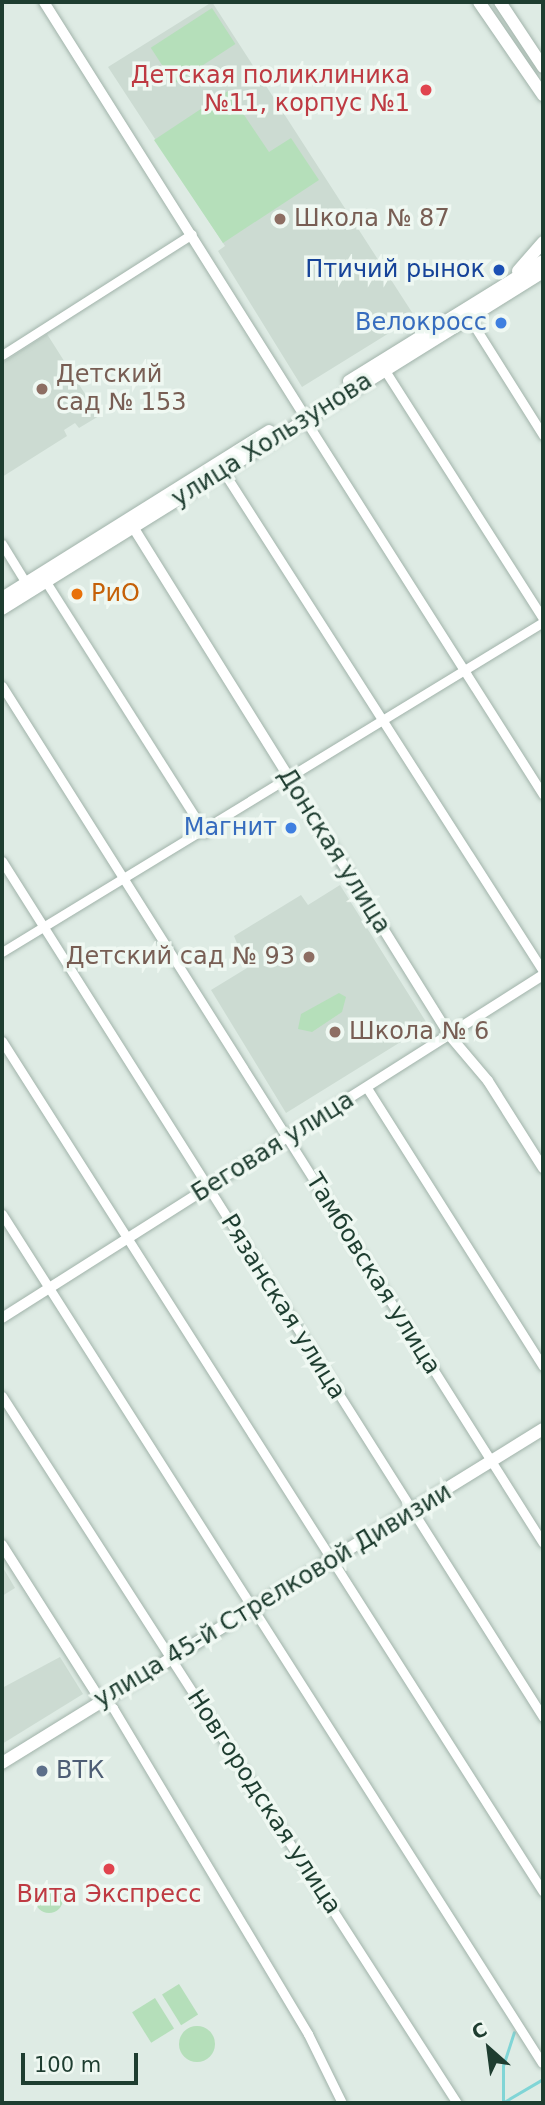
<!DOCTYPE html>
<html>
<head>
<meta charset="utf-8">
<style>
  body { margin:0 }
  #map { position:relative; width:545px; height:2105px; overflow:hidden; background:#deebe4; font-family:"DejaVu Sans",sans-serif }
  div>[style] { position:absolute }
  .built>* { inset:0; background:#ccdbd2 }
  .green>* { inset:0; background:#b5dfba; transform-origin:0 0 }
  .round { border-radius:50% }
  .stream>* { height:2.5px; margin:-1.25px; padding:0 1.25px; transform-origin:1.25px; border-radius:1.25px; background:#80d5d6 }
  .roads { filter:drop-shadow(0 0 2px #a1b3aa) drop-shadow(0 0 2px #a1b3aa) }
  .minor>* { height:9px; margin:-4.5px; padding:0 4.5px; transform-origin:4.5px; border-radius:4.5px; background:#fff }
  .tertiary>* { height:10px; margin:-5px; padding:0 5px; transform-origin:5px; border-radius:5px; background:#fff }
  .secondary>* { height:12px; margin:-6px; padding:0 6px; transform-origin:6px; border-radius:6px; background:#fff }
  .dots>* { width:19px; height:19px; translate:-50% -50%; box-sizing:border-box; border:4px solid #eff8f2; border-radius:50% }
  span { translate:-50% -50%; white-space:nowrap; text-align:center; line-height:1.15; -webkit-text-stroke:7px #eff8f2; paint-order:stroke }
  .health-label { font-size:24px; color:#be3a42 }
  .right { translate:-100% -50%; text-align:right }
  .education-label { font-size:24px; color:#785e54 }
  .left { translate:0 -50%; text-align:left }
  .transit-label { font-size:24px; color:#164399 }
  .shop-label { font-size:24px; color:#366cbe }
  .street-label { font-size:24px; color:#1e3d30 }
  .food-label { font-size:24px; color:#c56008 }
  .service-label { font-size:24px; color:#4e5e75 }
  .frame { position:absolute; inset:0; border:4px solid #1e3d30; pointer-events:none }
  .north { position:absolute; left:454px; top:2014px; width:70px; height:70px; -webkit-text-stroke:5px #eff8f2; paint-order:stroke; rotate:332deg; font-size:19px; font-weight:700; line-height:28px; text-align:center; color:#1e3d30 }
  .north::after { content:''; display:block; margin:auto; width:24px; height:32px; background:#1e3d30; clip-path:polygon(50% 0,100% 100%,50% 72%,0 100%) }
  .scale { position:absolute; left:21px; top:2053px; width:117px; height:32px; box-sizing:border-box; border:4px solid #1e3d30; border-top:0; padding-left:9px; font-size:21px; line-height:24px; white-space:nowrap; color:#1e3d30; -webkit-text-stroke:5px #eff8f2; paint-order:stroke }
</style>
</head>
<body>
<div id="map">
  <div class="built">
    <i style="clip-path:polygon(212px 2px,415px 317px,302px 387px,218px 251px,225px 246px,108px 67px)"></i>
    <i style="clip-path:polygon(47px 334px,99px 416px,79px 428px,75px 423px,64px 430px,67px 436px,2px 477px,2px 363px)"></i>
    <i style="clip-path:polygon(340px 885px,428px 1025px,286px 1113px,211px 990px,247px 968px,234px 936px,301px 895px,308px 905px)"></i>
    <i style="clip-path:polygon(2px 1566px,15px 1588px,2px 1596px)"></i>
    <i style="clip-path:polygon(60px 1657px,83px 1694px,2px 1744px,2px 1688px)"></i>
  </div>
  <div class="green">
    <i style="left:212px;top:8px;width:43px;height:73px;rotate:57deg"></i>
    <i style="clip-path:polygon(228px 91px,269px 152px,291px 138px,319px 180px,223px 243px,154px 140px)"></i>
    <i style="clip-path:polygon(339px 993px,346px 997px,342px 1012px,312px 1032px,298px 1029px,301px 1014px)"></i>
    <i class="round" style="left:35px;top:1885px;width:28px;height:28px"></i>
    <i style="left:179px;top:1984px;width:36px;height:20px;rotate:58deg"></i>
    <i style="left:155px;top:1998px;width:36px;height:27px;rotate:58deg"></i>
    <i class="round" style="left:179px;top:2026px;width:36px;height:36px"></i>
  </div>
  <div class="stream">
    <i style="left:504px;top:2102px;width:45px;rotate:-30.5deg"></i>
    <i style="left:503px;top:2103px;width:37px;rotate:-90deg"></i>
    <i style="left:503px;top:2066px;width:35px;rotate:-72deg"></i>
  </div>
  <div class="roads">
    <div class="minor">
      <i style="left:468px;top:316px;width:141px;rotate:57.8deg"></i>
      <i style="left:2px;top:355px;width:225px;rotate:-32.5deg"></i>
      <i style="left:384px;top:369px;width:296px;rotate:57.5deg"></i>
      <i style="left:304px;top:418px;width:446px;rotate:57.6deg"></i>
      <i style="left:223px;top:471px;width:594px;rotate:57.38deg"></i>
      <i style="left:2px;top:544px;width:46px;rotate:58.4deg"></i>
      <i style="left:46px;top:582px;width:297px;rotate:57.6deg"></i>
      <i style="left:2px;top:686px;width:1013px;rotate:57.74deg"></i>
      <i style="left:2px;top:861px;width:1013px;rotate:57.71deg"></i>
      <i style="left:2px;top:952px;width:634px;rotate:-31.38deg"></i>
      <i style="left:2px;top:1041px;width:1008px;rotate:57.55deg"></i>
      <i style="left:367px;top:1088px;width:329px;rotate:57.7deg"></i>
      <i style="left:2px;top:1214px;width:1006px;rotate:57.54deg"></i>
      <i style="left:2px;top:1396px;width:841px;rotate:57.24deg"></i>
      <i style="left:101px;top:1701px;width:14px;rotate:30deg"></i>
      <i style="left:113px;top:1708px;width:380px;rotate:59.1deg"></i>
      <i style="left:308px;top:2034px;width:77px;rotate:63.8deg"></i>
    </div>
    <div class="tertiary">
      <i style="left:44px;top:2px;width:484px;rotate:57.8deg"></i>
      <i style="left:133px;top:527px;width:600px;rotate:58.09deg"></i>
      <i style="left:450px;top:1036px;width:59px;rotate:49.8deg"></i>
      <i style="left:488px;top:1081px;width:103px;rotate:57.7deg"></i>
      <i style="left:2px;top:1318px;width:641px;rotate:-32.38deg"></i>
      <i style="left:2px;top:1545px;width:185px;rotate:57.6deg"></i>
    </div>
    <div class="secondary">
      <i style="left:479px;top:2px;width:113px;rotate:55.5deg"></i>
      <i style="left:500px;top:2px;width:78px;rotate:56.5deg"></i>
      <i style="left:518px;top:271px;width:38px;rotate:-49deg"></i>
      <i style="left:349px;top:381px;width:228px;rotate:-31.7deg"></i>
      <i style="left:2px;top:598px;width:315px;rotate:-32deg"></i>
      <i style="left:2px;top:609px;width:637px;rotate:-31.92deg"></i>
      <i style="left:2px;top:1763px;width:636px;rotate:-31.69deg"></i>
    </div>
  </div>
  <div class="dots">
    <i style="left:426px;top:90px;background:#e0444e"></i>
    <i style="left:280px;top:219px;background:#8d6e63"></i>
    <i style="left:499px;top:270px;background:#1a4fb4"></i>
    <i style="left:501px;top:323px;background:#3f7fe0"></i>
    <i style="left:42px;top:389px;background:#8d6e63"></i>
    <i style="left:77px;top:594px;background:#e8710a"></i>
    <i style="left:291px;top:828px;background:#3f7fe0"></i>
    <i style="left:309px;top:957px;background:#8d6e63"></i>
    <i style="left:335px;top:1032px;background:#8d6e63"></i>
    <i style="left:42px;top:1771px;background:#5c6f8a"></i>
    <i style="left:109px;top:1869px;background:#e0444e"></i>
  </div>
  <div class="health-label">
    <span class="right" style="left:410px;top:90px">Детская поликлиника<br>№11, корпус №1</span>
    <span style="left:109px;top:1895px">Вита Экспресс</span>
  </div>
  <div class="education-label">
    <span class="left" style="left:294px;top:219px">Школа № 87</span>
    <span class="left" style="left:56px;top:389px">Детский<br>сад № 153</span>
    <span class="right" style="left:295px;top:957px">Детский сад № 93</span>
    <span class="left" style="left:349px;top:1032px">Школа № 6</span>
  </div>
  <div class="transit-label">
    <span class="right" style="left:485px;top:270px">Птичий рынок</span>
  </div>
  <div class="shop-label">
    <span class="right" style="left:487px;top:323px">Велокросс</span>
    <span class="right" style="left:277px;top:828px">Магнит</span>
  </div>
  <div class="street-label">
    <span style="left:272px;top:440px;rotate:-32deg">улица Хользунова</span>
    <span style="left:334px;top:851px;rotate:58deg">Донская улица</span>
    <span style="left:273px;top:1147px;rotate:-32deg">Беговая улица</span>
    <span style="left:373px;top:1274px;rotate:58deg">Тамбовская улица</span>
    <span style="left:283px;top:1307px;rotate:58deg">Рязанская улица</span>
    <span style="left:273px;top:1596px;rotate:-31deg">улица 45-й Стрелковой Дивизии</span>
    <span style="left:264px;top:1802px;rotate:57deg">Новгородская улица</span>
  </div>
  <div class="food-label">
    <span class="left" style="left:91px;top:594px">РиО</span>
  </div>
  <div class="service-label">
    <span class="left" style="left:56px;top:1771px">ВТК</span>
  </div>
  <div class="frame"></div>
  <div class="north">С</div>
  <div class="scale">100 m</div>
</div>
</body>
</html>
